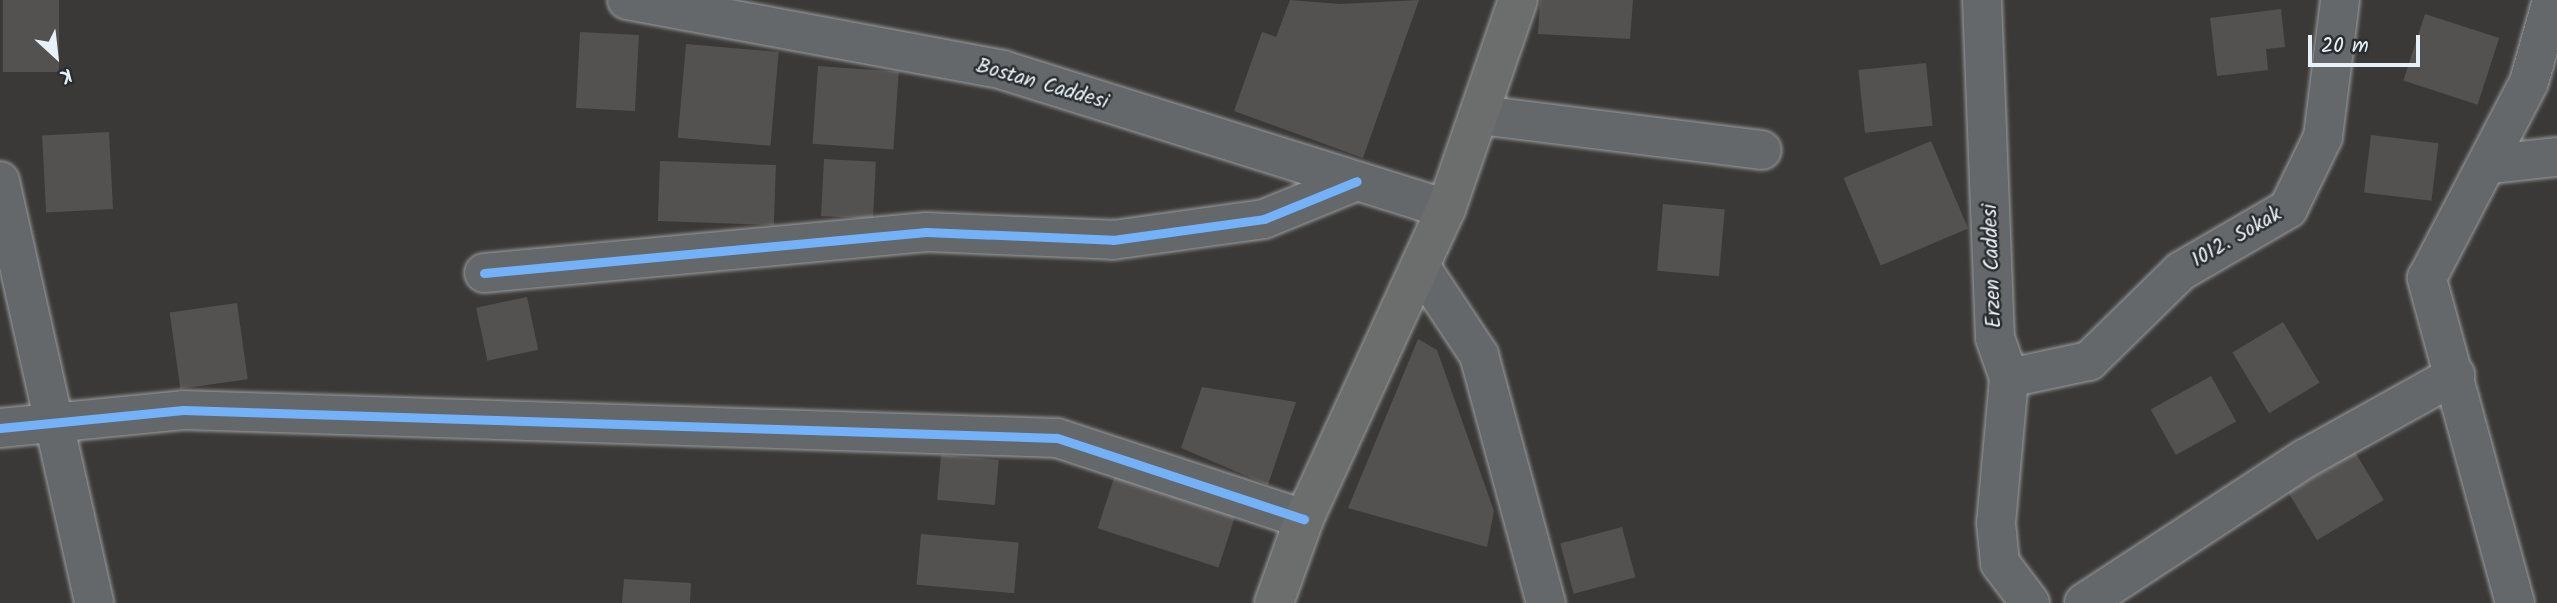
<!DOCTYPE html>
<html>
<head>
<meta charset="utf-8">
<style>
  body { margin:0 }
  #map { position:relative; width:2557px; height:603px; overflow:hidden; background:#3a3938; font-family:Kalam,sans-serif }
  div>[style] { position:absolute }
  .building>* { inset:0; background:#545250; transform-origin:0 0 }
  .roads { filter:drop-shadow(0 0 2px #9c9e9f) drop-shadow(0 0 2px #9c9e9f) }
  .minor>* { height:38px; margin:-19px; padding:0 19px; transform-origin:19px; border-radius:19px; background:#65686b }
  .major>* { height:38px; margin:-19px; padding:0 19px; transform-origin:19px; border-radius:19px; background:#6c6e6e }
  .cycleway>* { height:9px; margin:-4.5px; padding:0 4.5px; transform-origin:4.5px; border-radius:4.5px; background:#73b2f8 }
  span { translate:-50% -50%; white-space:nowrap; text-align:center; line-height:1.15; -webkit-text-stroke:5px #2a2d2e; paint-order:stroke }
  .street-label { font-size:21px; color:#e8f1f8 }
  .north { position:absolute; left:21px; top:21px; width:70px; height:70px; -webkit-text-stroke:5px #2a2d2e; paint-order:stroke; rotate:153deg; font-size:19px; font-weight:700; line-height:28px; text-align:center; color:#e8f1f8 }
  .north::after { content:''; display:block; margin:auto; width:24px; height:32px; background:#e8f1f8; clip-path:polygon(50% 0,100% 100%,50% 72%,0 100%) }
  .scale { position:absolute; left:2308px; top:35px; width:112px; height:32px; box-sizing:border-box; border:4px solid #e8f1f8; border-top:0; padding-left:9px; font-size:21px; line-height:24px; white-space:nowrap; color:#e8f1f8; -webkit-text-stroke:5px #2a2d2e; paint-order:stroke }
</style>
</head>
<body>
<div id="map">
  <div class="building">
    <i style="left:3px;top:0;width:56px;height:72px"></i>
    <i style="clip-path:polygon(1290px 0,1340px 4px,1419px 0,1363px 158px,1234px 111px,1262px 32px,1276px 37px)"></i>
    <i style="clip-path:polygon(1540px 0,1633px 0,1630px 39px,1538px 34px)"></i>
    <i style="clip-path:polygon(2281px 9px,2285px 47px,2266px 49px,2268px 70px,2217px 76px,2210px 18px)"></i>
    <i style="left:2425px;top:14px;width:78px;height:70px;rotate:18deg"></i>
    <i style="left:580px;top:32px;width:59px;height:76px;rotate:3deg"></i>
    <i style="left:686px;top:44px;width:93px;height:94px;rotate:5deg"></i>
    <i style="left:1926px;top:63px;width:63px;height:68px;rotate:84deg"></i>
    <i style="left:818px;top:66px;width:81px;height:78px;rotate:4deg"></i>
    <i style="left:109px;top:132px;width:77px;height:67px;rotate:87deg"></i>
    <i style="left:2371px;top:135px;width:68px;height:58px;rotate:7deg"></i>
    <i style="left:1931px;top:141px;width:95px;height:95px;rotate:67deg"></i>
    <i style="left:824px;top:159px;width:52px;height:57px;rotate:3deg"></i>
    <i style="left:660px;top:161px;width:116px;height:60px;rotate:2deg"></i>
    <i style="left:1663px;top:204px;width:62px;height:67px;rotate:5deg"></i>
    <i style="left:527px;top:297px;width:54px;height:52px;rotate:78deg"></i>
    <i style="left:237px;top:303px;width:77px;height:68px;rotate:82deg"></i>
    <i style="left:2283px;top:322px;width:71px;height:59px;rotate:59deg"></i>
    <i style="clip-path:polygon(1418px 339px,1437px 350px,1494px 511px,1487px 547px,1348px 508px)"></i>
    <i style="left:2211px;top:376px;width:52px;height:69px;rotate:61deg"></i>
    <i style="clip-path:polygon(1202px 387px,1296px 402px,1268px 485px,1181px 448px)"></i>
    <i style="left:2355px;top:452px;width:56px;height:78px;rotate:59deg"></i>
    <i style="left:941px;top:455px;width:58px;height:45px;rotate:5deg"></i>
    <i style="left:1115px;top:475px;width:127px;height:56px;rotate:18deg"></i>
    <i style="left:1622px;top:527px;width:52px;height:64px;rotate:75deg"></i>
    <i style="left:921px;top:534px;width:98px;height:51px;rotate:5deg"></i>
    <i style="clip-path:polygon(624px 579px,691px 583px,690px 603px,622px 603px)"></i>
  </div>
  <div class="roads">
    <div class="minor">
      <i style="left:627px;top:0;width:382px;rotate:10.5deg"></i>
      <i style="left:1003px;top:70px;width:464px;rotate:17.4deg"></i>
      <i style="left:1982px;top:0;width:338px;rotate:87.8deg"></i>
      <i style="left:1995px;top:338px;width:42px;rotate:70.7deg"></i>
      <i style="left:2009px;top:378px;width:146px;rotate:95.1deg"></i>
      <i style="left:1996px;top:523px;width:40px;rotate:84.3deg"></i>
      <i style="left:2000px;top:563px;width:50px;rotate:53.1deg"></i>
      <i style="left:1480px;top:115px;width:284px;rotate:7.1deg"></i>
      <i style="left:2491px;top:164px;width:66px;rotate:-6.1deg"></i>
      <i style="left:0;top:181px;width:432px;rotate:77.4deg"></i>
      <i style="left:1420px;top:266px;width:107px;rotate:56.5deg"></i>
      <i style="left:1479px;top:355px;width:257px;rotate:74.9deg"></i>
      <i style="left:484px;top:273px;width:444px;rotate:-5.3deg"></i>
      <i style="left:926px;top:232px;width:187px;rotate:2.4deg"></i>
      <i style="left:1113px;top:240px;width:152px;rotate:-7.9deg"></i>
      <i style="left:1264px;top:219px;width:100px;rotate:-22.2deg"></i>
      <i style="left:2009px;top:378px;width:82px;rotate:-12deg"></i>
      <i style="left:2089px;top:361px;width:129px;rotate:-44.4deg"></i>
      <i style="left:2181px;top:271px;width:124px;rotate:-30.1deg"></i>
      <i style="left:2288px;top:209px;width:80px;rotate:-64.1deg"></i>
      <i style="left:2323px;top:137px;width:138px;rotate:-82.9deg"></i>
      <i style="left:0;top:428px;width:184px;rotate:-5.6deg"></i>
      <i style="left:183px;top:410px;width:874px;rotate:1.83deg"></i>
      <i style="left:1057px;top:438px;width:260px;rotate:18.2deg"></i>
      <i style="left:2084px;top:603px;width:265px;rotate:-33.2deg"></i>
      <i style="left:2306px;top:458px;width:171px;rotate:-29.1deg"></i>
      <i style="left:2515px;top:603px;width:337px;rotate:-105.2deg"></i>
      <i style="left:2427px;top:278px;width:221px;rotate:-62.5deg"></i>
      <i style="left:2529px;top:82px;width:85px;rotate:-74.3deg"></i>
    </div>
    <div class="major">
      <i style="left:1274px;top:603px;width:89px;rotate:-70.3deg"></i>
      <i style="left:1304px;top:519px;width:341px;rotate:-65.4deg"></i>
      <i style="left:1446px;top:209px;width:221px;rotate:-71deg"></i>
    </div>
  </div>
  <div class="cycleway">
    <i style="left:484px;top:273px;width:444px;rotate:-5.3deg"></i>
    <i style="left:926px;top:232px;width:187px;rotate:2.4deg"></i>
    <i style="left:1113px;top:240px;width:152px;rotate:-7.9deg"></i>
    <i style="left:1264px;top:219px;width:100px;rotate:-22.2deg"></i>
    <i style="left:0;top:428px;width:184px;rotate:-5.6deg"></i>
    <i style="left:183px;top:410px;width:874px;rotate:1.83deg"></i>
    <i style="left:1057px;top:438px;width:260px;rotate:18.2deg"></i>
  </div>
  <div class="street-label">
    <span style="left:1042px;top:85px;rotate:16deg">Bostan Caddesi</span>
    <span style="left:2237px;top:238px;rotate:-30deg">1012. Sokak</span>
    <span style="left:1993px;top:266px;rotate:-92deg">Erzen Caddesi</span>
  </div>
  <div class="north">K</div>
  <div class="scale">20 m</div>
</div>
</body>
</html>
